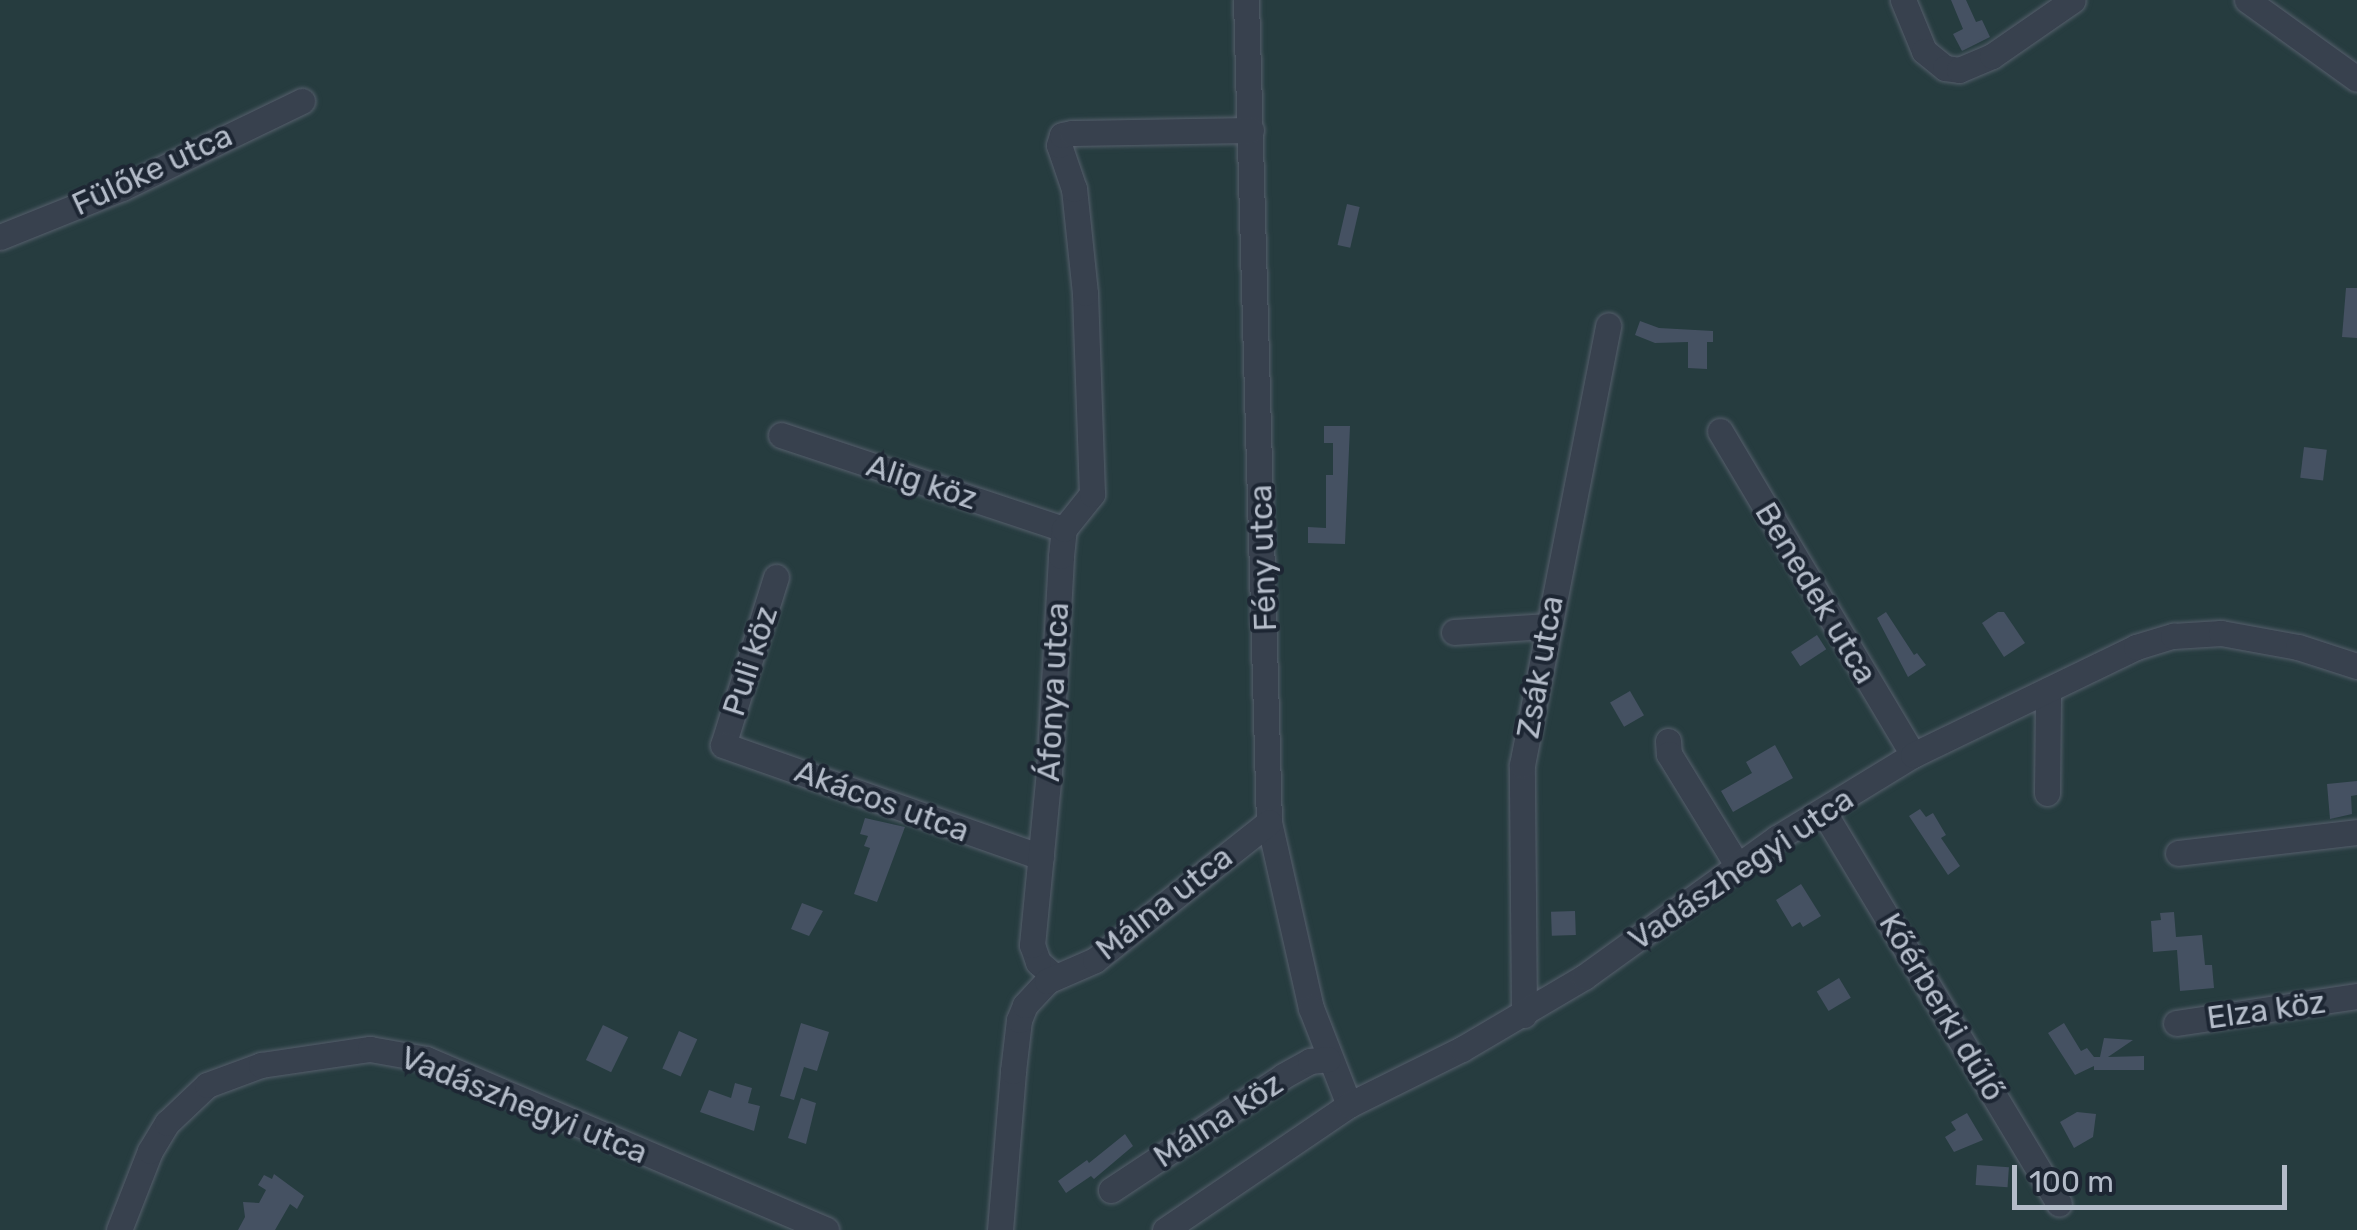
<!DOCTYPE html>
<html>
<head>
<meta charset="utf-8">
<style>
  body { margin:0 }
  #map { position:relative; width:2357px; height:1230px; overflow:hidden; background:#242f3e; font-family:Rubik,sans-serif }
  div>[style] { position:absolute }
  .green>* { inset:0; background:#263c3f; transform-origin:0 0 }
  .building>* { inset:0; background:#455162; transform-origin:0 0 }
  .roads { filter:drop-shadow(0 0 2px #565f6c) drop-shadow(0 0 2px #565f6c) }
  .minor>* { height:25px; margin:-12.5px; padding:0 12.5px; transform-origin:12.5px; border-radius:12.5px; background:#38414e }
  span { translate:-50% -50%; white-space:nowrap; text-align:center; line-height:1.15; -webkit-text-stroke:8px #1d2633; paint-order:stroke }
  .street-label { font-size:32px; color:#b4bcc9 }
  .scale { position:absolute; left:2012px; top:1165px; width:275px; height:45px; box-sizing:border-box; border:5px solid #b4bcc9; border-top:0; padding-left:12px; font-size:30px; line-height:35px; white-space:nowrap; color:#b4bcc9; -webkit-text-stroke:8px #1d2633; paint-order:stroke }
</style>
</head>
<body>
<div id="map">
  <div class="green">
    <i style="left:0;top:0;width:2357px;height:1230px"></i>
  </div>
  <div class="building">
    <i style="clip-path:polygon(1951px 0,1966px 0,1976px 22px,1982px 20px,1990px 37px,1962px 51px,1953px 34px,1963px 29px)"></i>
    <i style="left:1347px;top:204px;width:13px;height:42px;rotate:13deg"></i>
    <i style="clip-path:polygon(2346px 288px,2357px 288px,2357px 338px,2342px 337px)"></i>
    <i style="clip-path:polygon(1640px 321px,1659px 328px,1713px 331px,1713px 342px,1707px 342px,1707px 369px,1688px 368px,1688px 342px,1655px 343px,1635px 335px)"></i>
    <i style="clip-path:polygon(1324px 426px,1350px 426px,1345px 544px,1308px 543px,1308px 527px,1326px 528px,1326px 475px,1333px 475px,1333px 443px,1324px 443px)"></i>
    <i style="left:2304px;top:447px;width:23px;height:31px;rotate:7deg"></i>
    <i style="clip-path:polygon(1886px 612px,1914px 655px,1917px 653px,1926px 665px,1908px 677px,1877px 618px)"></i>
    <i style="clip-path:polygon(1998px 612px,2004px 612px,2025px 643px,2004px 657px,1982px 623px)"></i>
    <i style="left:1817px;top:635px;width:17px;height:31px;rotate:57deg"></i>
    <i style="left:1630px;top:691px;width:28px;height:23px;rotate:60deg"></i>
    <i style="clip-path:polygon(1775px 745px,1793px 778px,1733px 812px,1721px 791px,1752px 773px,1746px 762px)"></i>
    <i style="clip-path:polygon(2357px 781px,2357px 795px,2351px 796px,2352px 814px,2330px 819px,2327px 784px)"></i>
    <i style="clip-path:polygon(1920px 809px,1926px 817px,1933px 813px,1946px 835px,1941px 838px,1960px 866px,1948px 875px,1909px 816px)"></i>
    <i style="clip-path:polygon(865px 818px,905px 827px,877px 902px,854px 894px,870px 848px,864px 846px,868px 836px,860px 834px)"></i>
    <i style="clip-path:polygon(1801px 884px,1821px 916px,1803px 927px,1800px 922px,1792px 927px,1776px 900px)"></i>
    <i style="clip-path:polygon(802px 903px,823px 911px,809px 936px,791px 929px)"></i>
    <i style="left:1575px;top:911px;width:24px;height:24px;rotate:88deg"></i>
    <i style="clip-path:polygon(2174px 912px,2176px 937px,2202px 935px,2205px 965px,2212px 965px,2214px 988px,2180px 991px,2177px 950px,2153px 952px,2151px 921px,2161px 920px,2160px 913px)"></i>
    <i style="left:1839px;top:978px;width:23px;height:26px;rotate:59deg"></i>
    <i style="clip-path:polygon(801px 1023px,829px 1032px,817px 1071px,804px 1067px,794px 1100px,780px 1096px)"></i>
    <i style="clip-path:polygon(2064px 1023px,2081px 1051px,2087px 1048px,2094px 1057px,2100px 1057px,2104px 1038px,2133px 1040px,2108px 1057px,2144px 1056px,2144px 1070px,2094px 1070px,2094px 1066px,2075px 1075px,2048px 1033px)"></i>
    <i style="left:603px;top:1025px;width:28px;height:39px;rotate:26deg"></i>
    <i style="left:679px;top:1031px;width:20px;height:41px;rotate:24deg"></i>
    <i style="clip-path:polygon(735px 1083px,752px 1088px,748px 1103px,760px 1106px,754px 1131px,700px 1112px,709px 1090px,731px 1098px)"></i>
    <i style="clip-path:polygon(801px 1098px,816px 1103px,806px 1144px,788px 1138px)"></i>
    <i style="clip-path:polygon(2077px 1112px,2096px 1114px,2093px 1137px,2074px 1148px,2060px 1122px)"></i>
    <i style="clip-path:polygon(1967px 1113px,1983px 1140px,1954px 1152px,1945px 1137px,1956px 1130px,1951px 1122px)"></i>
    <i style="clip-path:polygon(1125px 1134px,1133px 1146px,1094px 1179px,1091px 1176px,1066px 1193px,1058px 1181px,1087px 1160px,1089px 1163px)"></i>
    <i style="left:1977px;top:1165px;width:32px;height:20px;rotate:4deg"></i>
    <i style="clip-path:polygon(274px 1174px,304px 1196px,297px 1209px,290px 1204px,275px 1230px,238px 1230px,245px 1217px,243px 1202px,259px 1203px,266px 1190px,258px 1185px,264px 1175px,272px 1179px)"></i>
  </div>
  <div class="roads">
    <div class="minor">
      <i style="left:1246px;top:0;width:822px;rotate:88.4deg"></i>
      <i style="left:1269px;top:822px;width:191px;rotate:77.3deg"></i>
      <i style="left:1311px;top:1008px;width:104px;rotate:68.6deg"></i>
      <i style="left:1903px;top:0;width:55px;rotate:67.6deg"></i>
      <i style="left:1924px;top:51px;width:27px;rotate:39deg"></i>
      <i style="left:1945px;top:68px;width:14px;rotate:8deg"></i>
      <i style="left:1959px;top:70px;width:36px;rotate:-23deg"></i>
      <i style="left:1992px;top:56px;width:98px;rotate:-34.7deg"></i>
      <i style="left:2247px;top:0;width:135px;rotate:35.7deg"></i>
      <i style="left:0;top:237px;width:131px;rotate:-21.9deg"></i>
      <i style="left:122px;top:188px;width:200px;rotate:-25.8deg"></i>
      <i style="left:1720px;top:431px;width:377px;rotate:59.2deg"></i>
      <i style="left:781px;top:435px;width:298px;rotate:18.4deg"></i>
      <i style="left:776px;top:577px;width:176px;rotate:107.5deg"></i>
      <i style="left:723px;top:745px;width:337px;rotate:19.4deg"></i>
      <i style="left:1454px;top:632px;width:94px;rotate:-3.7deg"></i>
      <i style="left:1668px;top:741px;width:13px;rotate:86deg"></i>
      <i style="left:1669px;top:754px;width:130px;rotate:58.5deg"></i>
      <i style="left:2047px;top:793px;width:103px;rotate:-89.4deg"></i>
      <i style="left:1823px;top:811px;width:458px;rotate:59deg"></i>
      <i style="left:2178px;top:853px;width:180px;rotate:-6.7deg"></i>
      <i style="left:1054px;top:976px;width:21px;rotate:-139deg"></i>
      <i style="left:1038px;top:962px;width:18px;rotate:-109deg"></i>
      <i style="left:1032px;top:945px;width:174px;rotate:-84.4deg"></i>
      <i style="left:1049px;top:772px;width:216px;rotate:-86.8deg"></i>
      <i style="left:1061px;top:556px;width:27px;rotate:-84deg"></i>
      <i style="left:1064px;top:529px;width:45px;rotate:-51.3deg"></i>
      <i style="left:1092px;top:494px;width:201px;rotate:-92deg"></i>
      <i style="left:1085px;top:293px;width:105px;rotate:-96deg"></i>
      <i style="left:1074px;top:189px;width:46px;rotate:-108.8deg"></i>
      <i style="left:1059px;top:145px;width:10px;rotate:-73deg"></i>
      <i style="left:1062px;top:135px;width:10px;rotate:-11deg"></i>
      <i style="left:1072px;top:133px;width:179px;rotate:-1deg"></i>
      <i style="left:1524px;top:1015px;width:250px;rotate:-90.5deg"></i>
      <i style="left:1522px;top:765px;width:448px;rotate:-78.9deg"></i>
      <i style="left:2176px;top:1023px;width:183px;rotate:-8.5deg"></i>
      <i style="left:1111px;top:1190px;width:206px;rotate:-33.5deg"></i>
      <i style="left:1283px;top:1076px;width:31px;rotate:-29deg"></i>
      <i style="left:1310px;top:1061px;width:18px;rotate:-6deg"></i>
      <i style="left:119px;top:1230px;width:85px;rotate:-68.6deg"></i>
      <i style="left:150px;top:1151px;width:33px;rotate:-59deg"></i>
      <i style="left:167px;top:1123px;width:55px;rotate:-43.5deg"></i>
      <i style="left:207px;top:1085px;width:58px;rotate:-20.3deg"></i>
      <i style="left:261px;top:1065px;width:110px;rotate:-8.4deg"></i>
      <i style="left:370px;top:1049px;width:57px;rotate:10.1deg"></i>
      <i style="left:426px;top:1059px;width:435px;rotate:23.1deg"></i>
      <i style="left:1000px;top:1230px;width:160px;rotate:-85.3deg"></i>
      <i style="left:1013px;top:1071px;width:51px;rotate:-83.3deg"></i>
      <i style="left:1019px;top:1020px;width:16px;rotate:-68deg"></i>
      <i style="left:1025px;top:1005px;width:33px;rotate:-47deg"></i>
      <i style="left:1047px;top:981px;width:52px;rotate:-23.6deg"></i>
      <i style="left:1095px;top:960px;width:222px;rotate:-38.4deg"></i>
      <i style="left:1165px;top:1230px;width:222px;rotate:-34.2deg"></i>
      <i style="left:1349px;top:1105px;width:126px;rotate:-26.4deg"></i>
      <i style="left:1462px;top:1049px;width:142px;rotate:-30.5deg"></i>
      <i style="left:1584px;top:977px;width:238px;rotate:-35.8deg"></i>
      <i style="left:1777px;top:838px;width:159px;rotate:-31.4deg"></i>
      <i style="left:1913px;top:755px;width:248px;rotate:-25.8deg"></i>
      <i style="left:2136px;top:647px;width:39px;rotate:-17deg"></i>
      <i style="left:2173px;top:636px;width:48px;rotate:-3.6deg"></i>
      <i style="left:2221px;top:633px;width:78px;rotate:10.3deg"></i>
      <i style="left:2298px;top:647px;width:62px;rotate:17.9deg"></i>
    </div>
  </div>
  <div class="street-label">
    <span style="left:152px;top:170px;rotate:-25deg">Fülőke utca</span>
    <span style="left:922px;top:482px;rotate:18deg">Alig köz</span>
    <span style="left:1263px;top:558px;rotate:-92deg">Fény utca</span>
    <span style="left:1816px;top:593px;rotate:59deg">Benedek utca</span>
    <span style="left:750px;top:661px;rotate:-72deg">Puli köz</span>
    <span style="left:1540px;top:667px;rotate:-80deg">Zsák utca</span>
    <span style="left:1053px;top:692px;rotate:-87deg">Áfonya utca</span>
    <span style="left:882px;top:801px;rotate:20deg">Akácos utca</span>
    <span style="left:1741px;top:869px;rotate:-34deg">Vadászhegyi utca</span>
    <span style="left:1164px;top:903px;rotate:-38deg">Málna utca</span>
    <span style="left:1942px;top:1007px;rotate:59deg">Kőérberki dűlő</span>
    <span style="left:2266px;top:1010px;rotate:-8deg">Elza köz</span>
    <span style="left:524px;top:1105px;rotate:22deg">Vadászhegyi utca</span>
    <span style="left:1218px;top:1120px;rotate:-33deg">Málna köz</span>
  </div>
  <div class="scale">100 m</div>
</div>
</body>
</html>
